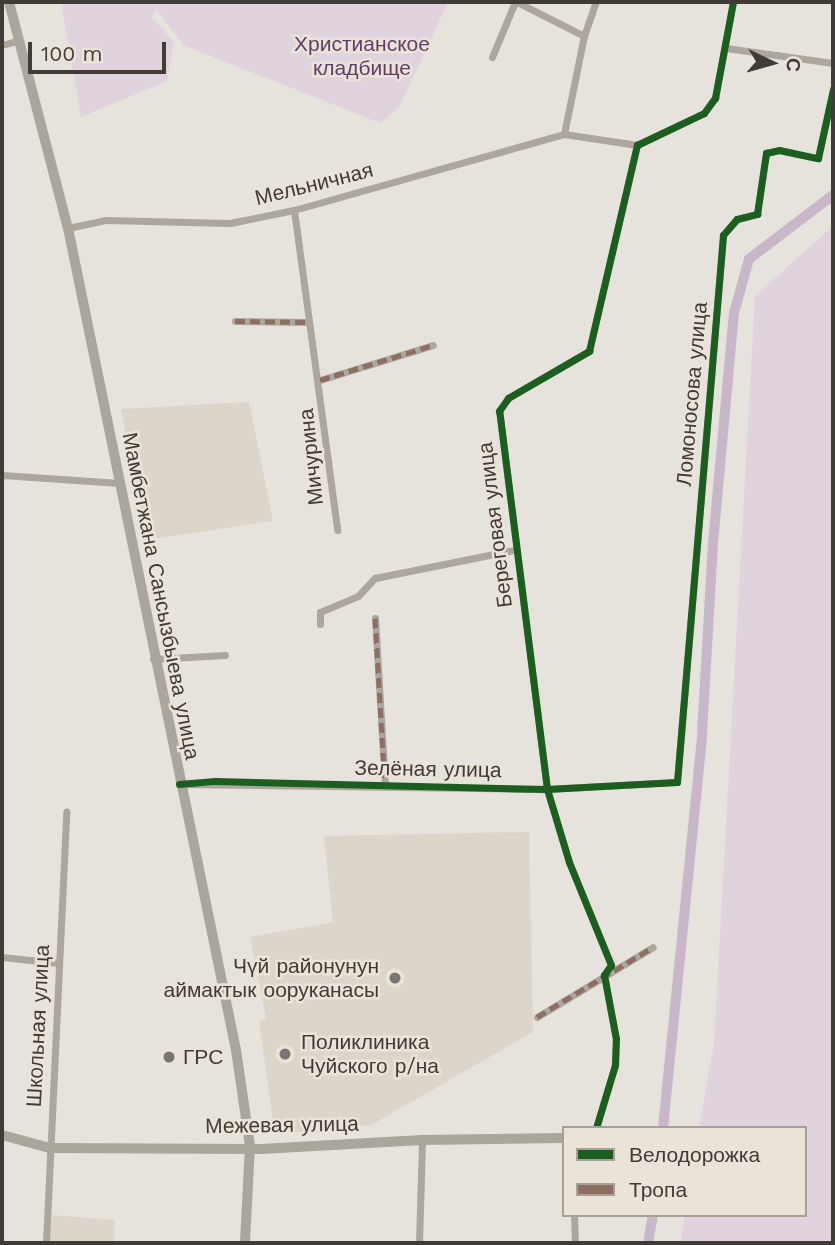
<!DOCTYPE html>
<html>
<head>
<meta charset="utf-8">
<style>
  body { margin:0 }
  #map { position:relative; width:835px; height:1245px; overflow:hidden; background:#e6e2dc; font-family:"Work Sans",sans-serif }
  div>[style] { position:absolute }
  .built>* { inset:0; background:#dcd5c9 }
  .green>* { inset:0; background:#e0d3de }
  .canal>* { height:10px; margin:-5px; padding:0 5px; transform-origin:5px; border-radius:5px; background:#c8b7c9 }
  .street>* { height:7px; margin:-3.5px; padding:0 3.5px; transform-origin:3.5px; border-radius:3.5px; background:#aca69d }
  .secondary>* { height:10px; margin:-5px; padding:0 5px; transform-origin:5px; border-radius:5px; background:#aba69b }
  .quiet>* { height:5px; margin-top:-2.5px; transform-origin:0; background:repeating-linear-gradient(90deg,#8d6e63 0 10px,transparent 0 15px) }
  .cycleway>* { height:7px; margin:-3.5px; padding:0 3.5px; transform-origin:3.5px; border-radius:3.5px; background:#1b5e20 }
  .dots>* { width:19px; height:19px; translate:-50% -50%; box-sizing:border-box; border:4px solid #eae3d8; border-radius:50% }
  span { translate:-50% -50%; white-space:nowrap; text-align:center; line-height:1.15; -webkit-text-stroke:5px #eae3d8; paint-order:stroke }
  .park-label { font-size:21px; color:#603e68 }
  .street-label { font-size:21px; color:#3f3c38 }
  .poi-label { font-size:21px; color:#3f3c38 }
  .right { translate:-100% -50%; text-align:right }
  .left { translate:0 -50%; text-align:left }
  .frame { position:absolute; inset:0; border:4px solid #3f3c38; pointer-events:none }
  .legend { position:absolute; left:562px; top:1126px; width:245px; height:91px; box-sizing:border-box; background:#eae3d8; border:2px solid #a6a098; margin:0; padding:9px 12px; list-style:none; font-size:21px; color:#3f3c38 }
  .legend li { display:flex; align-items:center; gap:14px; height:35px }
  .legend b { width:35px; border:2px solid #a6a098 }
  .north { position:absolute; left:737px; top:28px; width:70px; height:70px; -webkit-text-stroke:5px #eae3d8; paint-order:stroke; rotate:95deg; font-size:19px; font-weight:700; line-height:28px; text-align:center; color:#3f3c38 }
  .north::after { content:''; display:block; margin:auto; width:24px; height:32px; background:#3f3c38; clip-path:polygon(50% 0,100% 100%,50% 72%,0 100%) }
  .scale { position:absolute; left:28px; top:42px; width:138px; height:32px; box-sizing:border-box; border:4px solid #3f3c38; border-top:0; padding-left:9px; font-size:21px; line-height:24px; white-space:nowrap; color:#3f3c38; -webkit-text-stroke:5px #eae3d8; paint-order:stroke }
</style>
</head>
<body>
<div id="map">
  <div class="built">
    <i style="clip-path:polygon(249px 402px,273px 521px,146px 540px,121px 409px)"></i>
    <i style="clip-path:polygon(529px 832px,533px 1032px,371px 1125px,275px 1134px,259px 1021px,266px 1018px,250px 937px,333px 922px,324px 836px)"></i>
    <i style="clip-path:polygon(52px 1215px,115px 1220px,114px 1243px,50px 1243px)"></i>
  </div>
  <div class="green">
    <i style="clip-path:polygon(61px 2px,448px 2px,399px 108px,380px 123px,183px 45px,156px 8px,152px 17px,174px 42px,167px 81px,81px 117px)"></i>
    <i style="clip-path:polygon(833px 226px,833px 1243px,680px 1243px,685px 1215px,805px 1215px,805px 1128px,699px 1128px,714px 1044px,755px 296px)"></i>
  </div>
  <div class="canal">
    <i style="left:663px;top:1128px;width:396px;rotate:-84.3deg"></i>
    <i style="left:702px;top:734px;width:191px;rotate:-86.7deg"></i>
    <i style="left:713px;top:543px;width:231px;rotate:-84.8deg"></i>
    <i style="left:734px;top:313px;width:56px;rotate:-74.5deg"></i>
    <i style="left:749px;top:259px;width:106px;rotate:-37.3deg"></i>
    <i style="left:648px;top:1243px;width:28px;rotate:-80deg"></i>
  </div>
  <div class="street">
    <i style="left:517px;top:2px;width:75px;rotate:26.9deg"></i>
    <i style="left:2px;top:45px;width:18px;rotate:-16deg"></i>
    <i style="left:726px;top:48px;width:108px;rotate:8deg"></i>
    <i style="left:492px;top:57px;width:60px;rotate:-67.3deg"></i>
    <i style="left:564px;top:134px;width:100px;rotate:-78.5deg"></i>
    <i style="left:584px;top:36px;width:36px;rotate:-71deg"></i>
    <i style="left:294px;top:210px;width:323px;rotate:82.3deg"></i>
    <i style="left:68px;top:228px;width:38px;rotate:-12deg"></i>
    <i style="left:105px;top:220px;width:125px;rotate:1.4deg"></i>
    <i style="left:230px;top:223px;width:65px;rotate:-11.5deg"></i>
    <i style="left:294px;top:210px;width:280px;rotate:-15.7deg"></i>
    <i style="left:564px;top:134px;width:74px;rotate:8.6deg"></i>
    <i style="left:235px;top:321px;width:73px;rotate:0.8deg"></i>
    <i style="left:320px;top:380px;width:118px;rotate:-17.2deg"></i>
    <i style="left:2px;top:475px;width:118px;rotate:3.9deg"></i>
    <i style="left:375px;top:618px;width:168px;rotate:86.6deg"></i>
    <i style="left:320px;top:624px;width:12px;rotate:-90deg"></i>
    <i style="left:320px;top:612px;width:41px;rotate:-22.8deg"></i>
    <i style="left:358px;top:596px;width:25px;rotate:-47deg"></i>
    <i style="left:375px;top:578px;width:142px;rotate:-11.4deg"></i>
    <i style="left:153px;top:659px;width:72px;rotate:-3.2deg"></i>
    <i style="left:179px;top:784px;width:368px;rotate:0.8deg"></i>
    <i style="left:547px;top:789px;width:130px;rotate:-3.1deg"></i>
    <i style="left:677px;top:782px;width:549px;rotate:-85.19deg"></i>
    <i style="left:723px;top:235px;width:21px;rotate:-49deg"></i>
    <i style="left:737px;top:219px;width:21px;rotate:-14deg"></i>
    <i style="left:757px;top:214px;width:62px;rotate:-81.6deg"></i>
    <i style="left:766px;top:153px;width:13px;rotate:-13deg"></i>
    <i style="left:779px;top:150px;width:40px;rotate:12deg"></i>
    <i style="left:818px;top:158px;width:71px;rotate:-77.7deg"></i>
    <i style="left:2px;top:957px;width:57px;rotate:6deg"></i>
    <i style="left:537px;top:1017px;width:135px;rotate:-31.1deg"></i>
    <i style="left:596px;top:1128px;width:66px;rotate:-73.2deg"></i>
    <i style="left:615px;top:1065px;width:26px;rotate:-88deg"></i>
    <i style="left:616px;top:1039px;width:65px;rotate:-100.6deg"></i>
    <i style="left:604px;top:975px;width:12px;rotate:-55deg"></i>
    <i style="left:611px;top:965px;width:111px;rotate:-112.2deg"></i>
    <i style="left:569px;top:862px;width:76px;rotate:-106.8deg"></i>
    <i style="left:547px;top:789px;width:381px;rotate:-97.2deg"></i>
    <i style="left:499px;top:411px;width:16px;rotate:-55deg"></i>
    <i style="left:508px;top:398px;width:94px;rotate:-30.1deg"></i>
    <i style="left:589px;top:351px;width:212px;rotate:-76.9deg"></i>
    <i style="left:637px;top:145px;width:74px;rotate:-25.5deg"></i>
    <i style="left:704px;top:113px;width:19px;rotate:-54deg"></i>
    <i style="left:715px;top:98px;width:98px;rotate:-79.4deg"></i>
    <i style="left:574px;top:1215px;width:28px;rotate:88deg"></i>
    <i style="left:46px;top:1243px;width:432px;rotate:-87.3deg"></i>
    <i style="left:419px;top:1243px;width:103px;rotate:-88.3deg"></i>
  </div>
  <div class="secondary">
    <i style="left:9px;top:2px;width:234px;rotate:75.4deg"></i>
    <i style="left:68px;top:228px;width:839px;rotate:78.45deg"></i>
    <i style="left:236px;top:1050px;width:97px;rotate:81.7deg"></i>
    <i style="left:250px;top:1146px;width:97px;rotate:93deg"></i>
    <i style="left:2px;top:1135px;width:50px;rotate:15.2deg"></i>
    <i style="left:50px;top:1148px;width:211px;rotate:0.3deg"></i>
    <i style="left:261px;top:1149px;width:161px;rotate:-3.2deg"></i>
    <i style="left:422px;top:1140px;width:142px;rotate:-0.8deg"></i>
  </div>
  <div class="quiet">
    <i style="left:235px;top:321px;width:73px;rotate:0.8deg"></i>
    <i style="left:320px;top:380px;width:118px;rotate:-17.2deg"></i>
    <i style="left:375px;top:618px;width:168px;rotate:86.6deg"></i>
    <i style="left:537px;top:1017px;width:135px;rotate:-31.1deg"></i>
  </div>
  <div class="cycleway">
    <i style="left:179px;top:784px;width:36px;rotate:-5deg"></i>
    <i style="left:215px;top:781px;width:332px;rotate:1.4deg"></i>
    <i style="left:547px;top:789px;width:130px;rotate:-3.1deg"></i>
    <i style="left:677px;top:782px;width:549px;rotate:-85.19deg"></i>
    <i style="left:723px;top:235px;width:21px;rotate:-49deg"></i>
    <i style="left:737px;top:219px;width:21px;rotate:-14deg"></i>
    <i style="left:757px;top:214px;width:62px;rotate:-81.6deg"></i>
    <i style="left:766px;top:153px;width:13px;rotate:-13deg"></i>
    <i style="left:779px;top:150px;width:40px;rotate:12deg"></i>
    <i style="left:818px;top:158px;width:71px;rotate:-77.7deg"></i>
    <i style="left:596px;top:1128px;width:66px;rotate:-73.2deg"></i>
    <i style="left:615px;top:1065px;width:26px;rotate:-88deg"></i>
    <i style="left:616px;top:1039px;width:65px;rotate:-100.6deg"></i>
    <i style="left:604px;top:975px;width:12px;rotate:-55deg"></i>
    <i style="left:611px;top:965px;width:111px;rotate:-112.2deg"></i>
    <i style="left:569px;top:862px;width:76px;rotate:-106.8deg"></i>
    <i style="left:547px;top:789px;width:381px;rotate:-97.2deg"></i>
    <i style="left:499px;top:411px;width:16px;rotate:-55deg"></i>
    <i style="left:508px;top:398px;width:94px;rotate:-30.1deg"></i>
    <i style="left:589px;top:351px;width:212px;rotate:-76.9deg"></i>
    <i style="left:637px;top:145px;width:74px;rotate:-25.5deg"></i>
    <i style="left:704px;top:113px;width:19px;rotate:-54deg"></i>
    <i style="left:715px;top:98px;width:98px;rotate:-79.4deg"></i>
  </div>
  <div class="dots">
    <i style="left:395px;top:978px;background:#797671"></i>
    <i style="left:285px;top:1054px;background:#797671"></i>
    <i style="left:169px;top:1057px;background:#797671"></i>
  </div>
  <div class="park-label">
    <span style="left:362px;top:56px">Христианское<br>кладбище</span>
  </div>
  <div class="street-label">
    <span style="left:314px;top:184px;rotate:-14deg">Мельничная</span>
    <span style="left:692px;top:394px;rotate:-85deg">Ломоносова улица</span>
    <span style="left:311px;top:457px;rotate:-96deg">Мичурина</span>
    <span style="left:495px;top:525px;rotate:-97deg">Береговая улица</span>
    <span style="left:161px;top:596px;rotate:79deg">Мамбетжана Сансызбыева улица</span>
    <span style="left:428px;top:769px;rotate:1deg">Зелёная улица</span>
    <span style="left:38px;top:1026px;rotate:-87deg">Школьная улица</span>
    <span style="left:282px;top:1125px;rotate:-1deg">Межевая улица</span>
  </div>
  <div class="poi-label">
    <span class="right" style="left:379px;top:978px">Чүй районунун<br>аймактык ооруканасы</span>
    <span class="left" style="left:301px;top:1054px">Поликлиника<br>Чуйского р/на</span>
    <span class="left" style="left:183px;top:1057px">ГРС</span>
  </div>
  <div class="frame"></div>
  <ul class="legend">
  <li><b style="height:9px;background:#1b5e20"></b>Велодорожка</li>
  <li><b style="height:9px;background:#8d6e63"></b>Тропа</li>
  </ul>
  <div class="north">С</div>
  <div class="scale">100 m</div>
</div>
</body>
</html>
